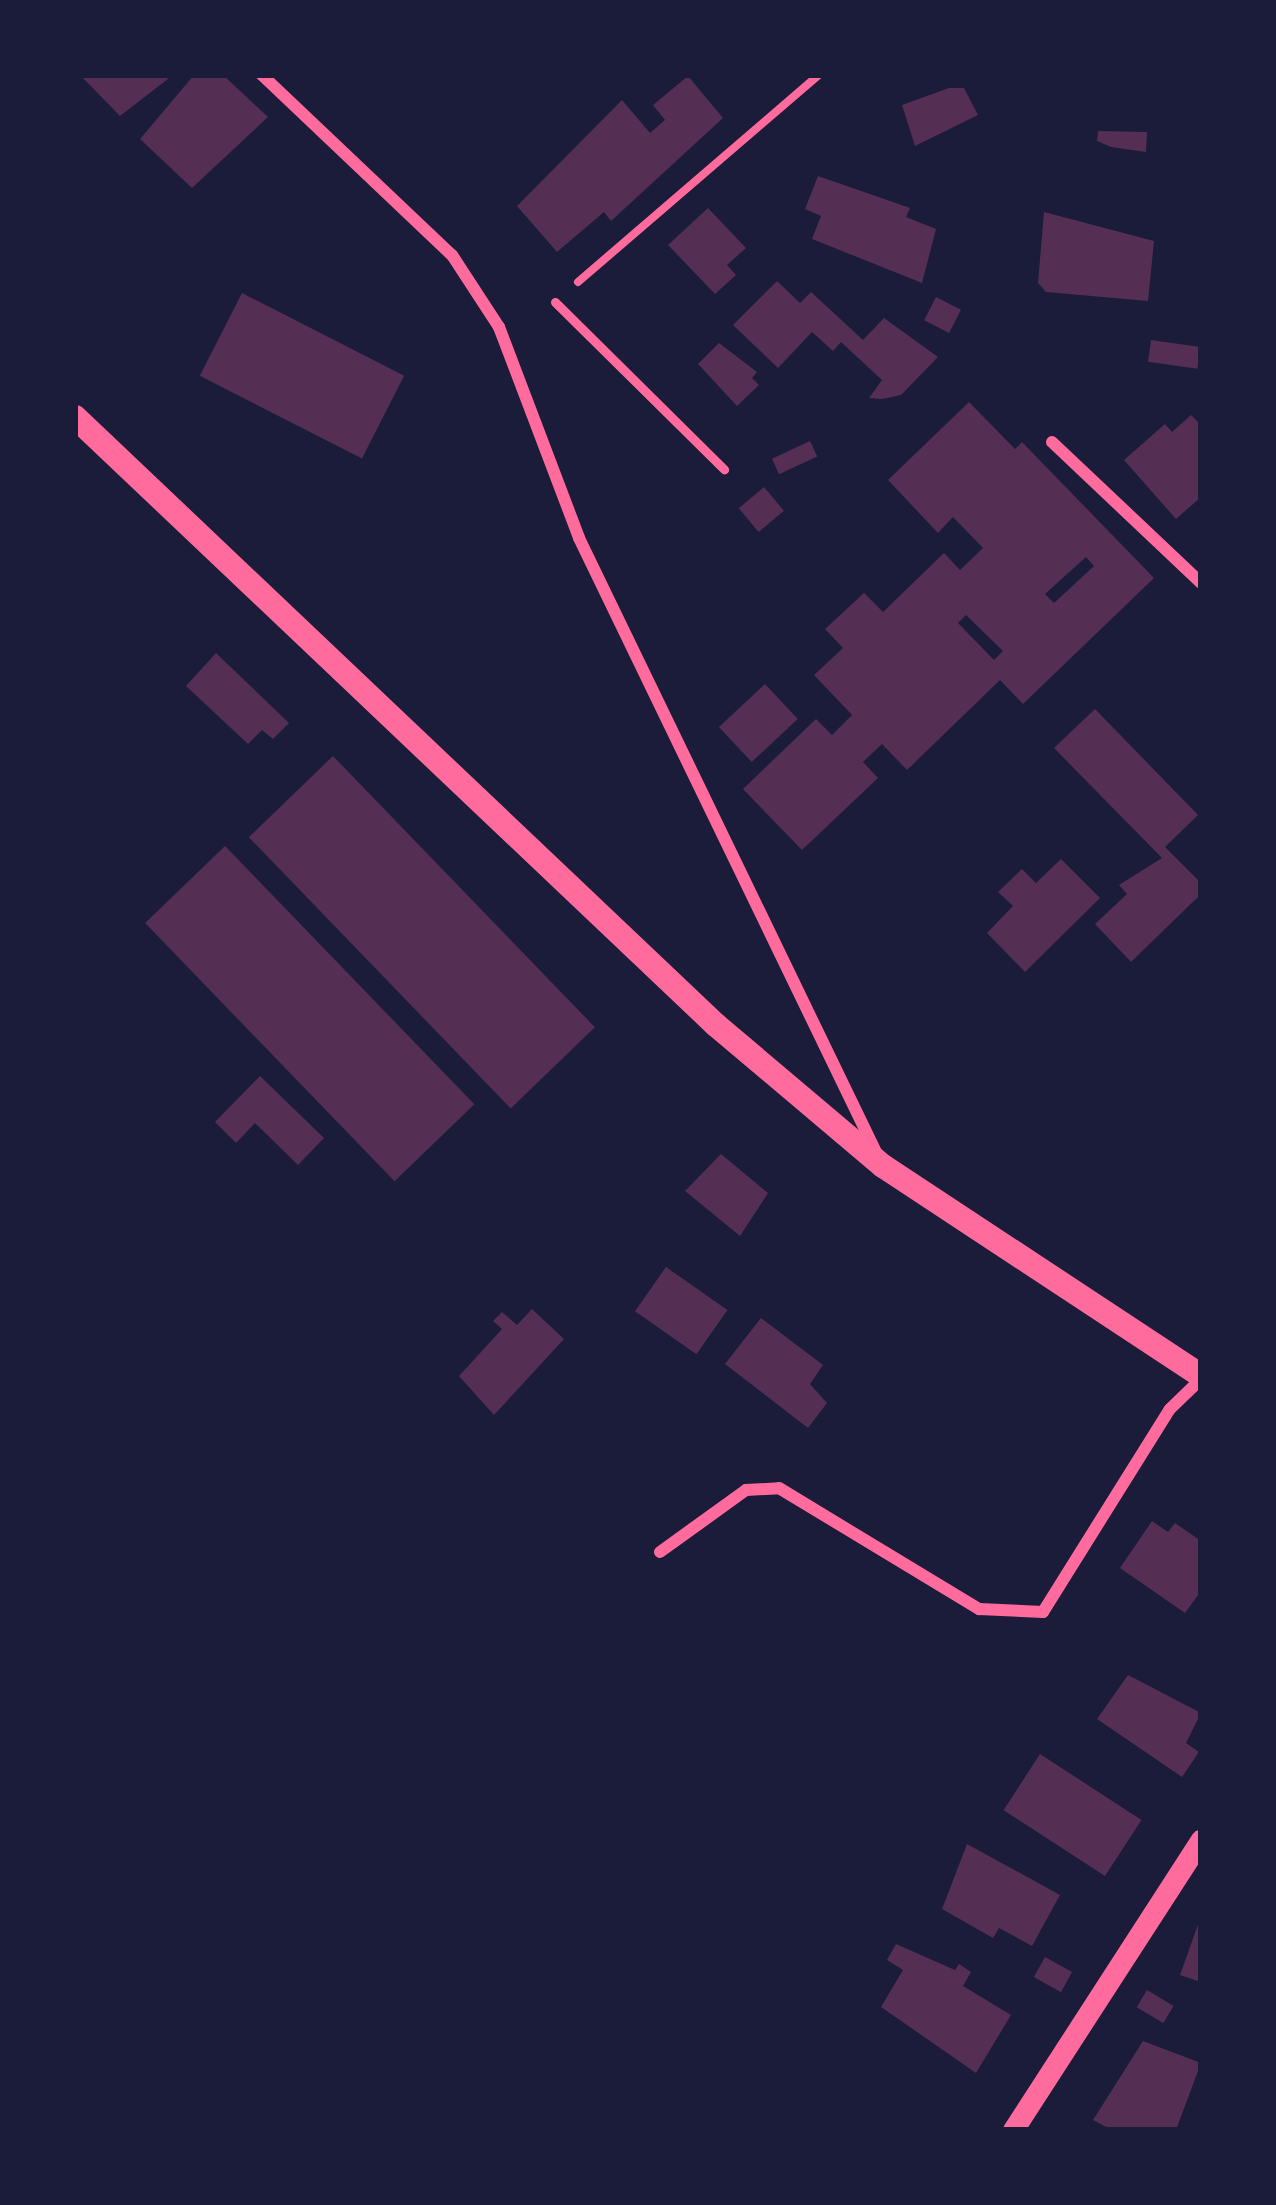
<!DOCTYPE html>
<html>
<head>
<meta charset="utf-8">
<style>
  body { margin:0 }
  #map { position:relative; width:1276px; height:2205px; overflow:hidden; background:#1b1b3a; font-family:Arial,sans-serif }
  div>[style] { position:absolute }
  .building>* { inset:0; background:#542f53; transform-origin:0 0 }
  .path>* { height:8px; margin:-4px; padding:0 4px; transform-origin:4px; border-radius:4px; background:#ff6b9d }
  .service>* { height:9px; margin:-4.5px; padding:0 4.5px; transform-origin:4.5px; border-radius:4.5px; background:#ff6b9d }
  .minor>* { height:12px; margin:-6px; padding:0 6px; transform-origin:6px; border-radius:6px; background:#ff6b9d }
  .tertiary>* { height:21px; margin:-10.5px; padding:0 10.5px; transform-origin:10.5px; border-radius:10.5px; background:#ff6b9d }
  .secondary>* { height:24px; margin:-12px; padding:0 12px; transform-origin:12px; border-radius:12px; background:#ff6b9d }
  span { translate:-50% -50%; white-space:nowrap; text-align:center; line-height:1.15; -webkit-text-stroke:10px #1b1b3a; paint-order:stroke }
  .frame { position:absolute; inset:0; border:78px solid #1b1b3a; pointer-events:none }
</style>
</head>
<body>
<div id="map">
  <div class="building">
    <i style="clip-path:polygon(80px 75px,173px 75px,120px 116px)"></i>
    <i style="clip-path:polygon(194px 75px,223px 75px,268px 117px,192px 188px,140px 139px)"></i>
    <i style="clip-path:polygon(688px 76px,723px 118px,611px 221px,604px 212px,557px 252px,517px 206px,622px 100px,650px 133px,665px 120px,653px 105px)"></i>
    <i style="clip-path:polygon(949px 88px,964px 88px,978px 115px,915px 146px,902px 105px)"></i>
    <i style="clip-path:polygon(1098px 131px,1147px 132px,1146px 152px,1111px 147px,1097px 141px)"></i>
    <i style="clip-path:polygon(818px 176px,910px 208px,906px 217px,936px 229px,922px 283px,812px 239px,821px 216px,805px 209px)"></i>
    <i style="clip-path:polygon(708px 208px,746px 248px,727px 265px,736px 275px,715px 294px,668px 245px)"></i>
    <i style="clip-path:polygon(1044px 212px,1154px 241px,1148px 301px,1046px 292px,1038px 283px)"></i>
    <i style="clip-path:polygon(777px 281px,800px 303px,811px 292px,863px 340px,884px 318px,938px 357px,901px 395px,882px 399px,869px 398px,882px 380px,841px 342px,833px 351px,812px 332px,778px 368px,733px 325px)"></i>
    <i style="left:242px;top:293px;width:182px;height:93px;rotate:27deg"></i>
    <i style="left:936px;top:297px;width:28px;height:26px;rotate:27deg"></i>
    <i style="left:1151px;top:340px;width:50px;height:22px;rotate:8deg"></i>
    <i style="clip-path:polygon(719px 343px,757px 372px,752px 378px,759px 385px,737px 406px,698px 364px)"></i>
    <i style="clip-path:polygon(evenodd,969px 402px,1015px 449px,1022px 442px,1154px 578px,1023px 704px,1000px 680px,907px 770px,882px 744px,863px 762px,878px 778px,802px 850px,743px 789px,816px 719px,832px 735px,852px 715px,814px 675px,843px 648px,825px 629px,864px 593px,883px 612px,944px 553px,960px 570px,983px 548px,953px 517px,938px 533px,888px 480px,969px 402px,1086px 557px,1094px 566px,1054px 603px,1045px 594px,1086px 557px,969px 402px,966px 615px,1003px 651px,994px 660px,958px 623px,966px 615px)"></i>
    <i style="clip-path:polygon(1191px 415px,1201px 425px,1201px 497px,1176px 519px,1124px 460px,1165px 424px,1172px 432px)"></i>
    <i style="left:810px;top:441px;width:17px;height:42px;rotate:65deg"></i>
    <i style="left:764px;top:487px;width:31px;height:33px;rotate:50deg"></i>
    <i style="clip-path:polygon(216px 653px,289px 723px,273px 739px,262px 730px,248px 744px,186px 686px)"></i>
    <i style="left:765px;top:684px;width:48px;height:63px;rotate:47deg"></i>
    <i style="clip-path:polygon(1095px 709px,1198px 815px,1165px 847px,1201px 883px,1201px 894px,1131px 962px,1095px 924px,1127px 894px,1119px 885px,1162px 858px,1054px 748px)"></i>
    <i style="left:333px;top:756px;width:377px;height:117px;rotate:46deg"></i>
    <i style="left:225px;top:846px;width:359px;height:111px;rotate:46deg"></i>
    <i style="clip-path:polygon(1061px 859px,1100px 898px,1025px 972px,987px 933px,1013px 906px,998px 892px,1022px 869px,1036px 883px)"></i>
    <i style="clip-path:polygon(260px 1076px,324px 1138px,298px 1165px,255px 1123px,236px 1143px,215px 1122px)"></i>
    <i style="clip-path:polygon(721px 1154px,768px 1193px,740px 1236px,685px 1191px)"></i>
    <i style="left:666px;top:1267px;width:75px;height:54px;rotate:35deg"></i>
    <i style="clip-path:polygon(532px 1309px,564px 1339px,494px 1415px,459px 1376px,502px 1329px,493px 1321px,502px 1312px,517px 1325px)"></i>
    <i style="clip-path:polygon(761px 1318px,823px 1365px,810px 1384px,827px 1403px,808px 1428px,725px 1364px)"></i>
    <i style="clip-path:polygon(1152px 1521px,1168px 1532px,1175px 1523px,1201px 1541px,1201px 1591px,1185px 1613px,1120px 1568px)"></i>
    <i style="clip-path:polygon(1128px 1675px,1201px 1713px,1186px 1743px,1199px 1752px,1182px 1777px,1097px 1719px)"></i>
    <i style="left:1040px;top:1754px;width:121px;height:67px;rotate:33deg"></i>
    <i style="clip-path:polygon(967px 1844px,1060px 1895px,1032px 1946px,999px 1928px,993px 1938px,942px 1909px)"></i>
    <i style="clip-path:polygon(1200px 1919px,1201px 1919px,1201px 1982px,1180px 1975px)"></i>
    <i style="clip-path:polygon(896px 1944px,955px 1970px,959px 1964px,971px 1972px,963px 1986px,1011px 2015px,976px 2073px,881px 2007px,903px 1970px,887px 1960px)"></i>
    <i style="left:1045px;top:1957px;width:31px;height:23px;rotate:29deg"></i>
    <i style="left:1147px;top:1990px;width:31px;height:20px;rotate:31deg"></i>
    <i style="clip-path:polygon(1143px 2041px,1201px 2063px,1176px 2130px,1112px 2130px,1093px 2120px)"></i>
  </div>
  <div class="path">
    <i style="left:578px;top:282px;width:318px;rotate:-40.7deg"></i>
  </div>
  <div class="service">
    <i style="left:555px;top:302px;width:238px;rotate:44.7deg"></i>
  </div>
  <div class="minor">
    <i style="left:262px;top:75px;width:262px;rotate:43.5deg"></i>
    <i style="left:452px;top:255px;width:86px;rotate:56.9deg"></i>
    <i style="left:499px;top:327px;width:226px;rotate:69.2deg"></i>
    <i style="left:579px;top:538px;width:680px;rotate:64.19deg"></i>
    <i style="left:1052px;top:442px;width:205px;rotate:43.4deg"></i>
    <i style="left:660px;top:1552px;width:106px;rotate:-35.8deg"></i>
    <i style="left:746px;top:1490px;width:33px;rotate:-3deg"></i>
    <i style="left:779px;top:1488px;width:234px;rotate:31.2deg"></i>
    <i style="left:979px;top:1609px;width:64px;rotate:2.7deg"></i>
    <i style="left:1043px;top:1612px;width:239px;rotate:-58deg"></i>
    <i style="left:1170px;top:1409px;width:43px;rotate:-44.1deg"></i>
  </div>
  <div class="tertiary">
    <i style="left:1013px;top:2130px;width:346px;rotate:-57.1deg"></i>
  </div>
  <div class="secondary">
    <i style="left:75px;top:417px;width:883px;rotate:43.49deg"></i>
    <i style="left:716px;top:1025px;width:219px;rotate:40.2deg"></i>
    <i style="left:883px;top:1166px;width:381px;rotate:33.4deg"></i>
  </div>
  <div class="frame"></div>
</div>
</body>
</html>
